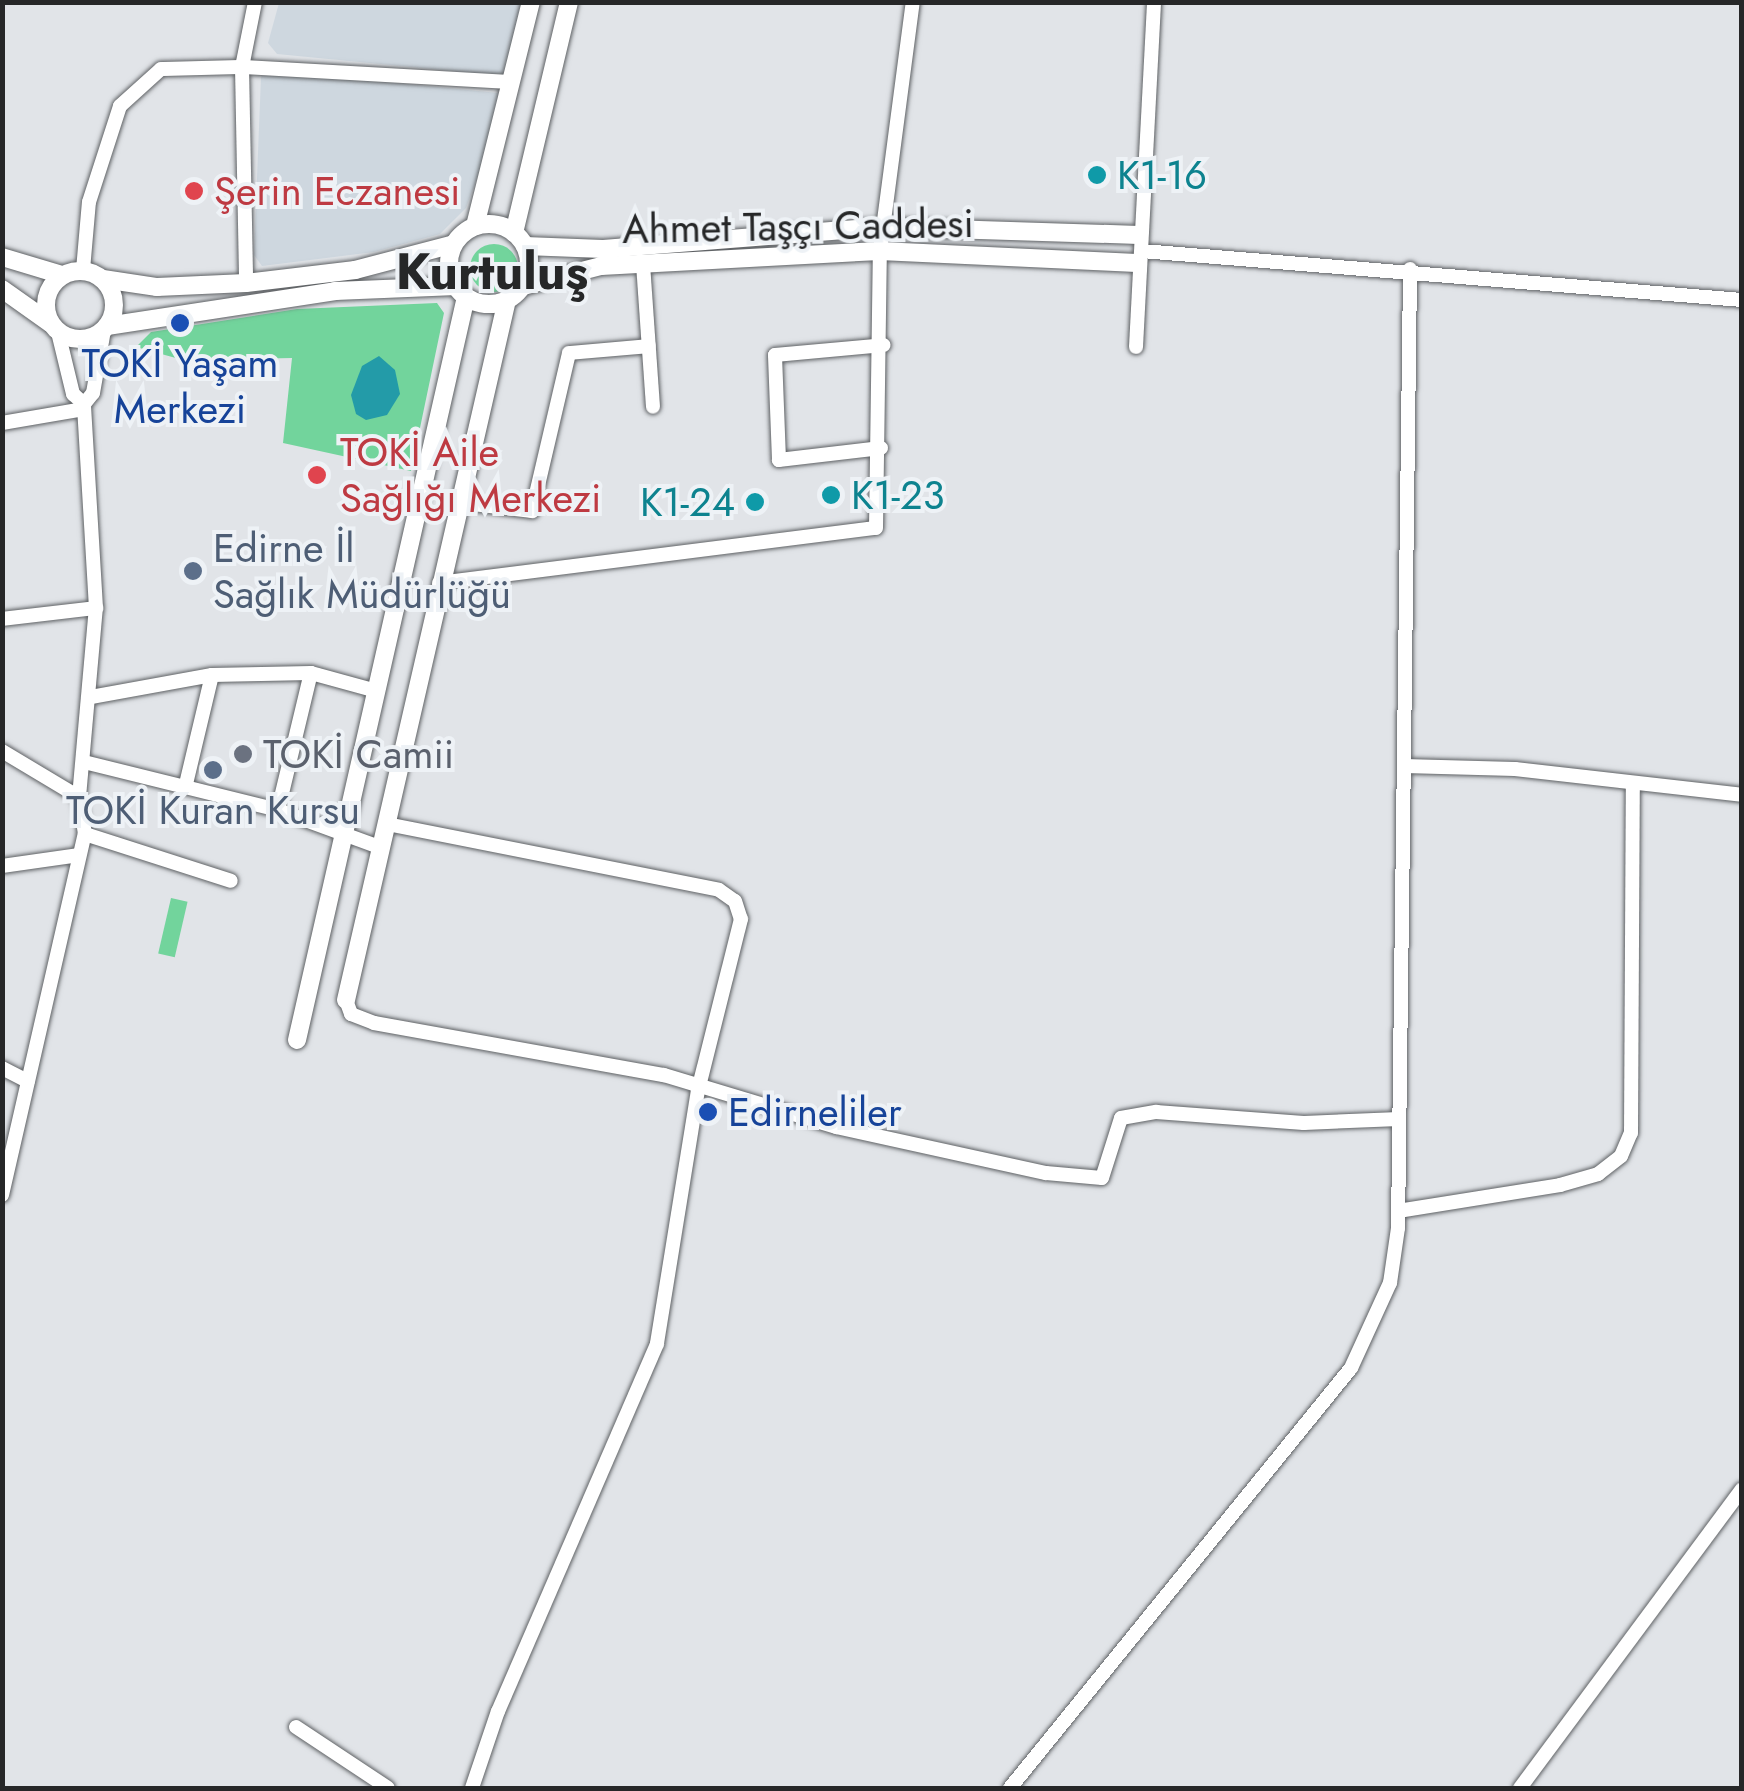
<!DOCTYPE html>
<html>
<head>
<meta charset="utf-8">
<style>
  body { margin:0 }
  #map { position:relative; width:1744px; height:1791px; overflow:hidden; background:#e1e4e8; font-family:Jost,sans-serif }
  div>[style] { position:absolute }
  .built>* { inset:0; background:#ced7df }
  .green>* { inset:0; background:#72d49c; transform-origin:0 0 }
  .round { border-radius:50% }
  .water>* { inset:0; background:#239ba8 }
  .roads { filter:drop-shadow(0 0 2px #5e6164) drop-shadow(0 0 2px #5e6164) }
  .minor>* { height:14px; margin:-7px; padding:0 7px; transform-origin:7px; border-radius:7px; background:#fff }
  .major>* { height:18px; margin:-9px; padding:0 9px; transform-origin:9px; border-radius:9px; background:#fff }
  .major>.ring { margin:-9px; padding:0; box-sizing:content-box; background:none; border:18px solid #fff; border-radius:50% }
  .dots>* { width:28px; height:28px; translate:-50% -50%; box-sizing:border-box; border:5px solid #eef2f6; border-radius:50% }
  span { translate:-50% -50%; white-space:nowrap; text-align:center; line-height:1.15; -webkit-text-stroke:8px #eef2f6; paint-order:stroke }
  .culture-label { font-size:40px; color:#0d838f }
  .left { translate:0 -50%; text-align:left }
  .right { translate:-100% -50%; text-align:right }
  .health-label { font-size:40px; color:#be3a42 }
  .street-label { font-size:40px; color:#262728 }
  .transit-label { font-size:40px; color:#164399 }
  .service-label { font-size:40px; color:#4e5e75 }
  .worship-label { font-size:40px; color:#5b616d }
  .district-label { font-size:50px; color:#262728; font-weight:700 }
  .frame { position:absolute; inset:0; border:5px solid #262728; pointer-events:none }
</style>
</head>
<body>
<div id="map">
  <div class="built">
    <i style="clip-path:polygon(279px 3px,521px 3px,504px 76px,277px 54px,268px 43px)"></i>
    <i style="clip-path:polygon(267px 70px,498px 93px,505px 102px,466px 208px,440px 234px,374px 252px,262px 266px,254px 255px,261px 77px)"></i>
  </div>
  <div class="green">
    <i class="round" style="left:470px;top:244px;width:48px;height:48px"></i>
    <i style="clip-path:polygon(437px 303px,444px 313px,411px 471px,283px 443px,292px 358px,183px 360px,136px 347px,151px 332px,297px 309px)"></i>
    <i style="left:171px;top:898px;width:17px;height:57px;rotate:13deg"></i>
  </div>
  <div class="water">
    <i style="clip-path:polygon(379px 356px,395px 370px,400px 394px,387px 415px,366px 420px,356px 414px,351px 395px,362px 366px)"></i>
  </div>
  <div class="roads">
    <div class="minor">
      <i style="left:255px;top:2px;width:66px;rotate:101.3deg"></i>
      <i style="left:242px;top:67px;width:270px;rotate:3.2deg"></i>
      <i style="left:1142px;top:251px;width:602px;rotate:4.67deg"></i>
      <i style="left:643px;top:264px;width:143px;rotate:86deg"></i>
      <i style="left:83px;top:270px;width:68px;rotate:-85deg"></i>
      <i style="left:89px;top:202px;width:101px;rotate:-72.1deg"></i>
      <i style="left:120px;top:106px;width:55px;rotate:-42.1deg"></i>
      <i style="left:161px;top:69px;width:81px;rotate:-1.4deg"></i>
      <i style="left:242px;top:67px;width:216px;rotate:88.9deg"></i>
      <i style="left:58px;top:332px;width:64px;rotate:76.4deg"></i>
      <i style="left:73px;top:394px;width:15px;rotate:42deg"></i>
      <i style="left:1136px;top:347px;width:345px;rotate:-87deg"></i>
      <i style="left:2px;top:423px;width:83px;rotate:-9.7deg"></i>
      <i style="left:881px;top:448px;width:103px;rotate:173.3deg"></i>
      <i style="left:779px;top:460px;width:105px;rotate:-92.2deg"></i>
      <i style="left:775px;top:355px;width:109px;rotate:-5.2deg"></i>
      <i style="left:456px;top:502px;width:77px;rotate:6.8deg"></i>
      <i style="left:532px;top:511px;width:162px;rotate:-76.8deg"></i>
      <i style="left:569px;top:353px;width:80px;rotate:-5deg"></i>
      <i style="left:439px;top:583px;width:440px;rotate:-7.2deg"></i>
      <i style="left:876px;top:528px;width:277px;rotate:-89.2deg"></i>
      <i style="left:880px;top:251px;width:251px;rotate:-82.5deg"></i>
      <i style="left:2px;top:619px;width:95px;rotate:-6.7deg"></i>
      <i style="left:91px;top:697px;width:123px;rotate:-10.3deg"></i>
      <i style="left:212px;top:675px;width:99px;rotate:-1.2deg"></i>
      <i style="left:311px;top:673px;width:68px;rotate:15.3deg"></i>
      <i style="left:2px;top:751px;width:90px;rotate:30.9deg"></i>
      <i style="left:84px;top:762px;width:200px;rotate:13.9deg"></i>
      <i style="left:278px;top:810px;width:111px;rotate:20.1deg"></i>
      <i style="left:1404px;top:766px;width:111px;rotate:1.5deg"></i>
      <i style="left:1515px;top:769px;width:228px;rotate:6.5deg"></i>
      <i style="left:186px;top:784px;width:112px;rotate:-76.6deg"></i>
      <i style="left:278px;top:810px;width:141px;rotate:-76.5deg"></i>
      <i style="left:387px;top:824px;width:338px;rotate:11.2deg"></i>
      <i style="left:719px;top:890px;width:19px;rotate:35deg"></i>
      <i style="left:735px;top:901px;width:19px;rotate:72deg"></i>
      <i style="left:741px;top:919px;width:176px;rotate:104.1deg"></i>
      <i style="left:698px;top:1090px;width:257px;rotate:99.2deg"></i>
      <i style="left:657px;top:1344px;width:400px;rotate:113.4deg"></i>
      <i style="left:498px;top:1711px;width:81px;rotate:108.7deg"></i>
      <i style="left:85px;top:834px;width:153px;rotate:17.8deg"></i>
      <i style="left:2px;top:866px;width:78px;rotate:-8.1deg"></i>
      <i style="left:346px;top:1000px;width:15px;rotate:70deg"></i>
      <i style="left:351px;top:1014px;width:25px;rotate:21deg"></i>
      <i style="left:374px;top:1023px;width:295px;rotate:10.2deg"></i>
      <i style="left:664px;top:1075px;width:180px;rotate:16.8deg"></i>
      <i style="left:836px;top:1127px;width:215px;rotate:12.4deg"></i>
      <i style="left:1046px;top:1173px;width:56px;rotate:5.1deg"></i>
      <i style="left:1102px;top:1178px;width:63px;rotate:-72.4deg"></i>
      <i style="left:1121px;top:1118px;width:36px;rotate:-10deg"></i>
      <i style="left:1156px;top:1112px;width:148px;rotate:4.3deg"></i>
      <i style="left:1304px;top:1123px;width:95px;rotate:-2.4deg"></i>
      <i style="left:2px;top:1068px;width:29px;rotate:27deg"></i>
      <i style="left:2px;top:1195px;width:370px;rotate:-77.1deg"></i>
      <i style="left:85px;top:834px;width:37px;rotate:-99deg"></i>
      <i style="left:79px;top:797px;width:190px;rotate:-84.9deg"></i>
      <i style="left:96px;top:608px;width:204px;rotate:-93.4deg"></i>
      <i style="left:84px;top:404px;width:14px;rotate:-51deg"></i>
      <i style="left:93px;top:393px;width:64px;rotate:-80.1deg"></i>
      <i style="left:1398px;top:1211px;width:164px;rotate:-9.1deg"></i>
      <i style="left:1560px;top:1185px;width:40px;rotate:-16deg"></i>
      <i style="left:1598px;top:1174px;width:29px;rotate:-38deg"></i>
      <i style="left:1621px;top:1156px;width:25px;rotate:-67deg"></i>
      <i style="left:1631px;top:1133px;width:346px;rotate:-89.7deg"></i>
      <i style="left:296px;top:1727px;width:110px;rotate:33.5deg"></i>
      <i style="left:1010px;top:1788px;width:541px;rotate:-50.93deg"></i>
      <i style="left:1351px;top:1368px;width:94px;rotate:-65.4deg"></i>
      <i style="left:1390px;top:1283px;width:56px;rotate:-81.7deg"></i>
      <i style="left:1398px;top:1228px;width:959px;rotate:-89.28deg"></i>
      <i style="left:1520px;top:1788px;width:372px;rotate:-53.4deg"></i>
    </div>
    <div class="major">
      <i class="ring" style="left:449px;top:224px;width:62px;height:62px"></i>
      <i style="left:475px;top:226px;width:231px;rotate:-76deg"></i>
      <i style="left:514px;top:233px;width:237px;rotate:-76.6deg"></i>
      <i style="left:525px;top:246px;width:78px;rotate:2.2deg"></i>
      <i style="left:603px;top:249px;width:283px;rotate:-4.5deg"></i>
      <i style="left:885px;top:227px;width:254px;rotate:1.8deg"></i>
      <i style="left:2px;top:257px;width:63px;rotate:16.7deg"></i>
      <i class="ring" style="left:46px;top:271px;width:50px;height:50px"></i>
      <i style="left:103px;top:279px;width:55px;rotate:8.4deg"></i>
      <i style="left:157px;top:287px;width:89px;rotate:-2.6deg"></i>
      <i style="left:246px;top:283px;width:110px;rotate:-6.8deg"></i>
      <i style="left:355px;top:270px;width:102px;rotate:-14.7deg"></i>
      <i style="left:523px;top:286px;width:81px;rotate:-14.4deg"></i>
      <i style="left:601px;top:266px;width:279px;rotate:-3.1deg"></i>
      <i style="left:880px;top:251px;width:257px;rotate:2.7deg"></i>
      <i style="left:2px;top:289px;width:59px;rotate:35.3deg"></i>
      <i style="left:107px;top:326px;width:231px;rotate:-8.7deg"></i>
      <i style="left:335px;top:291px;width:121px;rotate:-2.4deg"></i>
      <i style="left:346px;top:1000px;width:718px;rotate:-77.05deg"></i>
      <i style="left:297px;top:1040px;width:762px;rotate:-77.19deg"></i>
    </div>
  </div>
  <div class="dots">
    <i style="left:1097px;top:175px;background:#0f9aa8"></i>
    <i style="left:194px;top:191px;background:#e0444e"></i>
    <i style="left:180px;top:323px;background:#1a4fb4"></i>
    <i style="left:317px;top:475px;background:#e0444e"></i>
    <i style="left:831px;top:495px;background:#0f9aa8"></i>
    <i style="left:755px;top:502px;background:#0f9aa8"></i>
    <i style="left:193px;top:571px;background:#5c6f8a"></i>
    <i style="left:243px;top:754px;background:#6b7280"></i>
    <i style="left:213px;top:770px;background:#5c6f8a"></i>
    <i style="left:708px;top:1112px;background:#1a4fb4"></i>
  </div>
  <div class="culture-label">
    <span class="left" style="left:1117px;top:175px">K1-16</span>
    <span class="left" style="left:851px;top:495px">K1-23</span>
    <span class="right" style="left:735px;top:502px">K1-24</span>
  </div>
  <div class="health-label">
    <span class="left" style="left:214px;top:191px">Şerin Eczanesi</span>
    <span class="left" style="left:340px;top:475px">TOKİ Aile<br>Sağlığı Merkezi</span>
  </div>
  <div class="street-label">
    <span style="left:798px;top:226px;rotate:-1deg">Ahmet Taşçı Caddesi</span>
  </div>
  <div class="transit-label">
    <span style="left:180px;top:386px">TOKİ Yaşam<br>Merkezi</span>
    <span class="left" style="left:728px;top:1112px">Edirneliler</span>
  </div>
  <div class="service-label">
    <span class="left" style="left:213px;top:571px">Edirne İl<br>Sağlık Müdürlüğü</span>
    <span style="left:213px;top:810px">TOKİ Kuran Kursu</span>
  </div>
  <div class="worship-label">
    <span class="left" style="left:263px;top:754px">TOKİ Camii</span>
  </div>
  <div class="district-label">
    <span style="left:492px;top:272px">Kurtuluş</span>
  </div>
  <div class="frame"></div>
</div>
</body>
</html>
